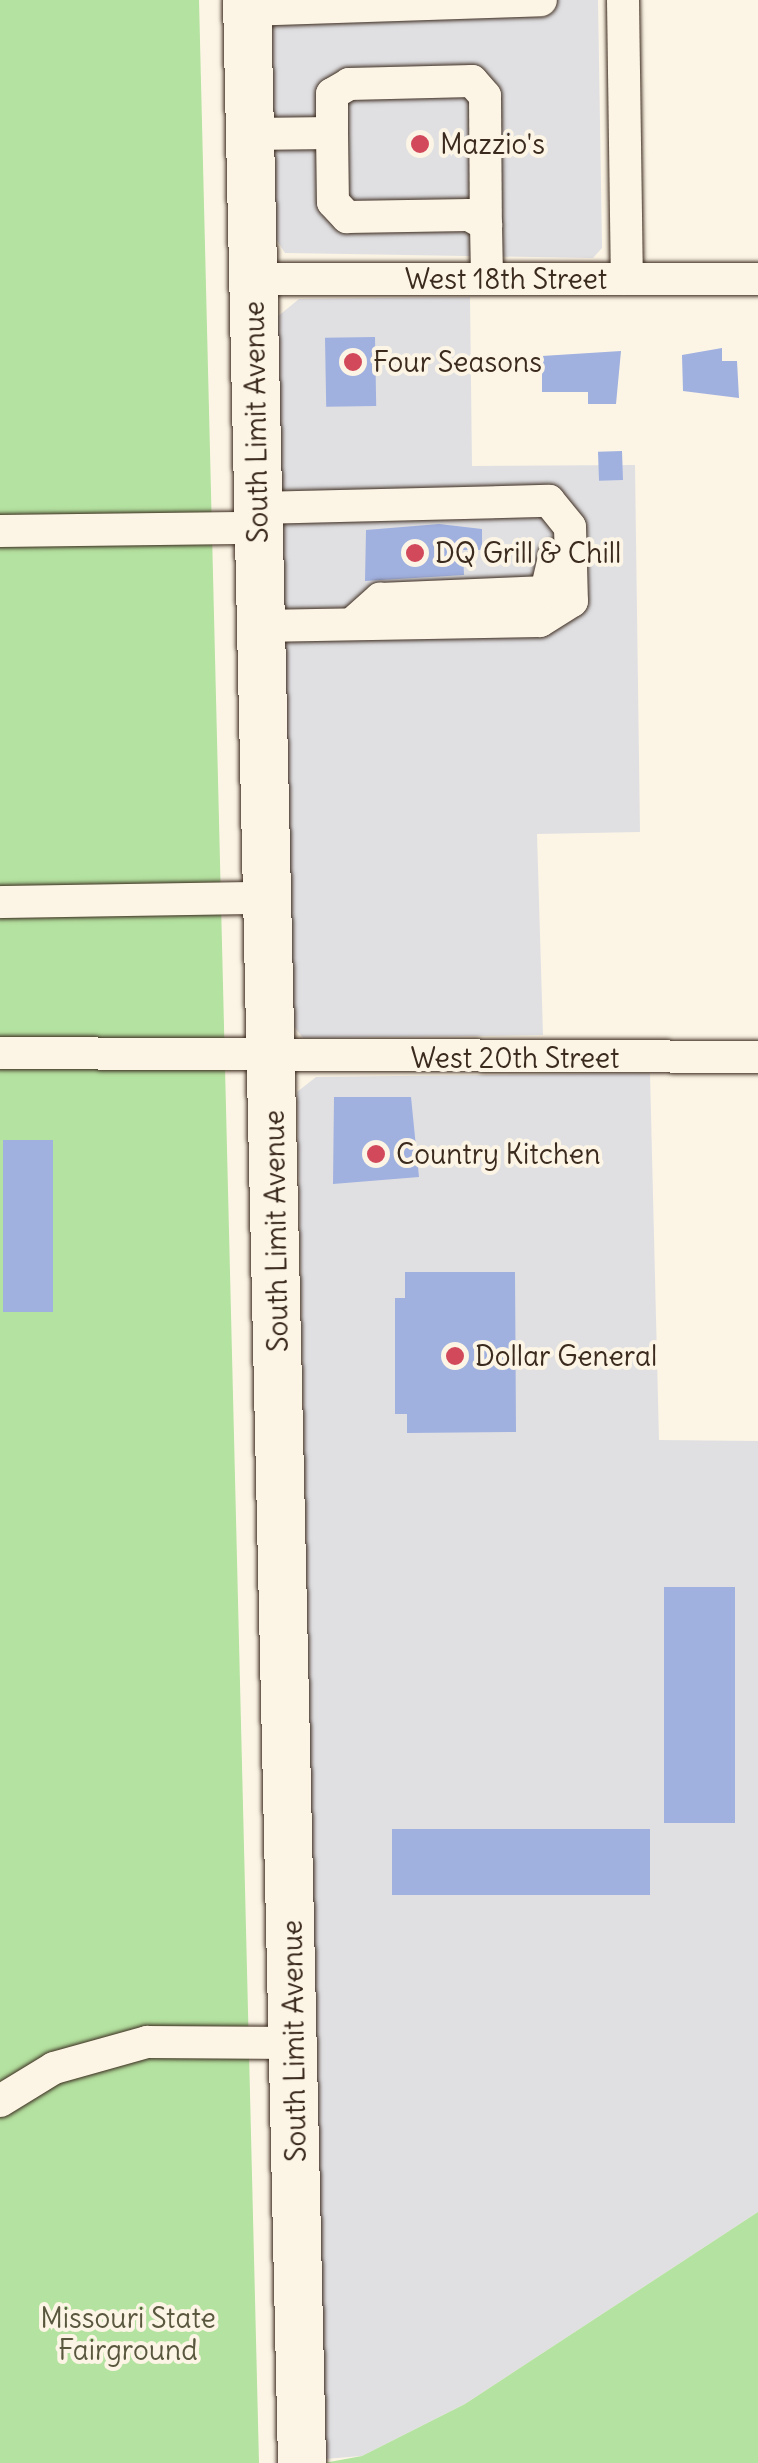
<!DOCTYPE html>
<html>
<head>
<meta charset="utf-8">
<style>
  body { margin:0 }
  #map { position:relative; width:758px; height:2463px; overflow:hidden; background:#fcf5e5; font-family:Delius,sans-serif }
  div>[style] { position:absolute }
  .built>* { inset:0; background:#e0e0e3 }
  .green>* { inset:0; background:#b4e2a0 }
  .building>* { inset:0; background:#a0b0df; transform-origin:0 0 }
  .roads { filter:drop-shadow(0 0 2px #3b2a1e) drop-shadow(0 0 2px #3b2a1e) }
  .minor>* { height:32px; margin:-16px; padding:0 16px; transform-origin:16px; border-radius:16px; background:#fcf5e5 }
  .highway>* { height:48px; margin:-24px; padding:0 24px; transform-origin:24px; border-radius:24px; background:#fcf5e5 }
  .dots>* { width:28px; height:28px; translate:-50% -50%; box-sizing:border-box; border:5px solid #fcf5e5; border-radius:50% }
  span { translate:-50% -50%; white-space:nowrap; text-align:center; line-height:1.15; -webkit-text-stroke:8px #fcf5e5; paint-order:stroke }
  .poi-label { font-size:28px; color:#3b2a1e }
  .left { translate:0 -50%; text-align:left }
  .street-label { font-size:28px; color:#3b2a1e }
  .park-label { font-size:28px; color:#59583e }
</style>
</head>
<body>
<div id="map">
  <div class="built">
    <i style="clip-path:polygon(271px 0,598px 0,602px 248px,593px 258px,285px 253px,276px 239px)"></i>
    <i style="clip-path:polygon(470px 297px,472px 466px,635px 465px,640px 832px,537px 834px,543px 1035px,303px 1038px,293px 1025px,277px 317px,299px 299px)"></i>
    <i style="clip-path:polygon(650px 1073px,659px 1440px,758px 1441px,758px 2212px,465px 2404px,362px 2456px,324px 2459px,297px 1092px,316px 1077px)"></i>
  </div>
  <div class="green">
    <i style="clip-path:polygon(0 0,199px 0,259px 2463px,0 2463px)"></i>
    <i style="clip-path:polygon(758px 2212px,758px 2463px,324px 2463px,362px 2456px,465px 2404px)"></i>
  </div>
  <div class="building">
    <i style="left:375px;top:337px;width:69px;height:50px;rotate:89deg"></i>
    <i style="clip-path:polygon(722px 348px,722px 361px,737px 361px,739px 398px,683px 391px,682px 355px)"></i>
    <i style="clip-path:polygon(621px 351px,616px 404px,588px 404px,588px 392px,542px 392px,542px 356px)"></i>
    <i style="left:622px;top:451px;width:29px;height:24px;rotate:88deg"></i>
    <i style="clip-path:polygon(439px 524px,482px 529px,482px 550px,463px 550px,464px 575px,365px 581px,366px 530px)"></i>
    <i style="clip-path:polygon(334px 1097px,411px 1097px,419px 1177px,333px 1184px)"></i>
    <i style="left:3px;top:1140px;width:50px;height:172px"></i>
    <i style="clip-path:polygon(405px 1272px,515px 1272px,516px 1432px,407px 1433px,407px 1414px,395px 1414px,395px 1298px,405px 1298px)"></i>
    <i style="left:664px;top:1587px;width:71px;height:236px"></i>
    <i style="left:392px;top:1829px;width:258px;height:66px"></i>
  </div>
  <div class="roads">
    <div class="minor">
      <i style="left:623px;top:0;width:279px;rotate:89.2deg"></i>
      <i style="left:247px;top:10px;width:294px;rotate:-1.9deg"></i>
      <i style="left:332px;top:133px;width:39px;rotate:-90deg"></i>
      <i style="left:332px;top:94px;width:20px;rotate:-30deg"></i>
      <i style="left:349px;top:84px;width:123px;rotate:-1.4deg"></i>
      <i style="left:472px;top:81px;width:20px;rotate:49deg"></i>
      <i style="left:485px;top:96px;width:129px;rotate:89.6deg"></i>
      <i style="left:250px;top:134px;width:82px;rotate:-0.7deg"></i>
      <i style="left:332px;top:133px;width:69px;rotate:89.2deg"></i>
      <i style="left:333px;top:202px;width:21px;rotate:47deg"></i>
      <i style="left:347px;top:217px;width:122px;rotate:-0.9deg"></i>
      <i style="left:469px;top:215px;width:20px;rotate:30deg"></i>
      <i style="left:486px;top:225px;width:54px;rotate:88.9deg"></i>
      <i style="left:253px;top:279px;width:505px"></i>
      <i style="left:257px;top:508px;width:292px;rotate:-1.4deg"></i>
      <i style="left:549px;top:501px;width:33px;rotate:51deg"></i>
      <i style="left:570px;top:527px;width:74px;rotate:88.5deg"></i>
      <i style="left:572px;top:601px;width:38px;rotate:148deg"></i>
      <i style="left:540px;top:621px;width:280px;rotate:179deg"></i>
      <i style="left:0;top:531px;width:258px;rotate:-0.7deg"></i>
      <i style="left:352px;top:624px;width:38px;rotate:-42deg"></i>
      <i style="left:380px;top:599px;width:166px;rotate:-2.4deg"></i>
      <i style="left:546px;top:592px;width:37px;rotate:-77deg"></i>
      <i style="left:0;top:902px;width:266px;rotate:-0.9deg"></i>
      <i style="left:0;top:1053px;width:758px;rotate:0.3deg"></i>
      <i style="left:0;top:2101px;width:63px;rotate:-31.4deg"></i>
      <i style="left:54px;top:2068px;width:97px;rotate:-15.6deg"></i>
      <i style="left:147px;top:2042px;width:147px;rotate:0.4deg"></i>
    </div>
    <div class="highway">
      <i style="left:247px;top:0;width:2464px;rotate:88.72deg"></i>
    </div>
  </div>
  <div class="dots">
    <i style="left:420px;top:144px;background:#d1495b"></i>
    <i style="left:353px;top:362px;background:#d1495b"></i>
    <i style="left:415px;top:553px;background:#d1495b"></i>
    <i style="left:376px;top:1154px;background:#d1495b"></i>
    <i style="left:455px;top:1356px;background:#d1495b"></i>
  </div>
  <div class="poi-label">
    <span class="left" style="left:440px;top:144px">Mazzio's</span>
    <span class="left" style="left:373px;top:362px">Four Seasons</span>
    <span class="left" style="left:435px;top:553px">DQ Grill &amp; Chill</span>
    <span class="left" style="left:396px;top:1154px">Country Kitchen</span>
    <span class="left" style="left:475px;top:1356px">Dollar General</span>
  </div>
  <div class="street-label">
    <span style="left:506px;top:279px">West 18th Street</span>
    <span style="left:256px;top:422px;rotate:-91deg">South Limit Avenue</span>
    <span style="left:515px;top:1058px">West 20th Street</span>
    <span style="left:276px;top:1231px;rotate:-91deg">South Limit Avenue</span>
    <span style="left:294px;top:2041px;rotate:-91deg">South Limit Avenue</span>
  </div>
  <div class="park-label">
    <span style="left:128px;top:2334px">Missouri State<br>Fairground</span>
  </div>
</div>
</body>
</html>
